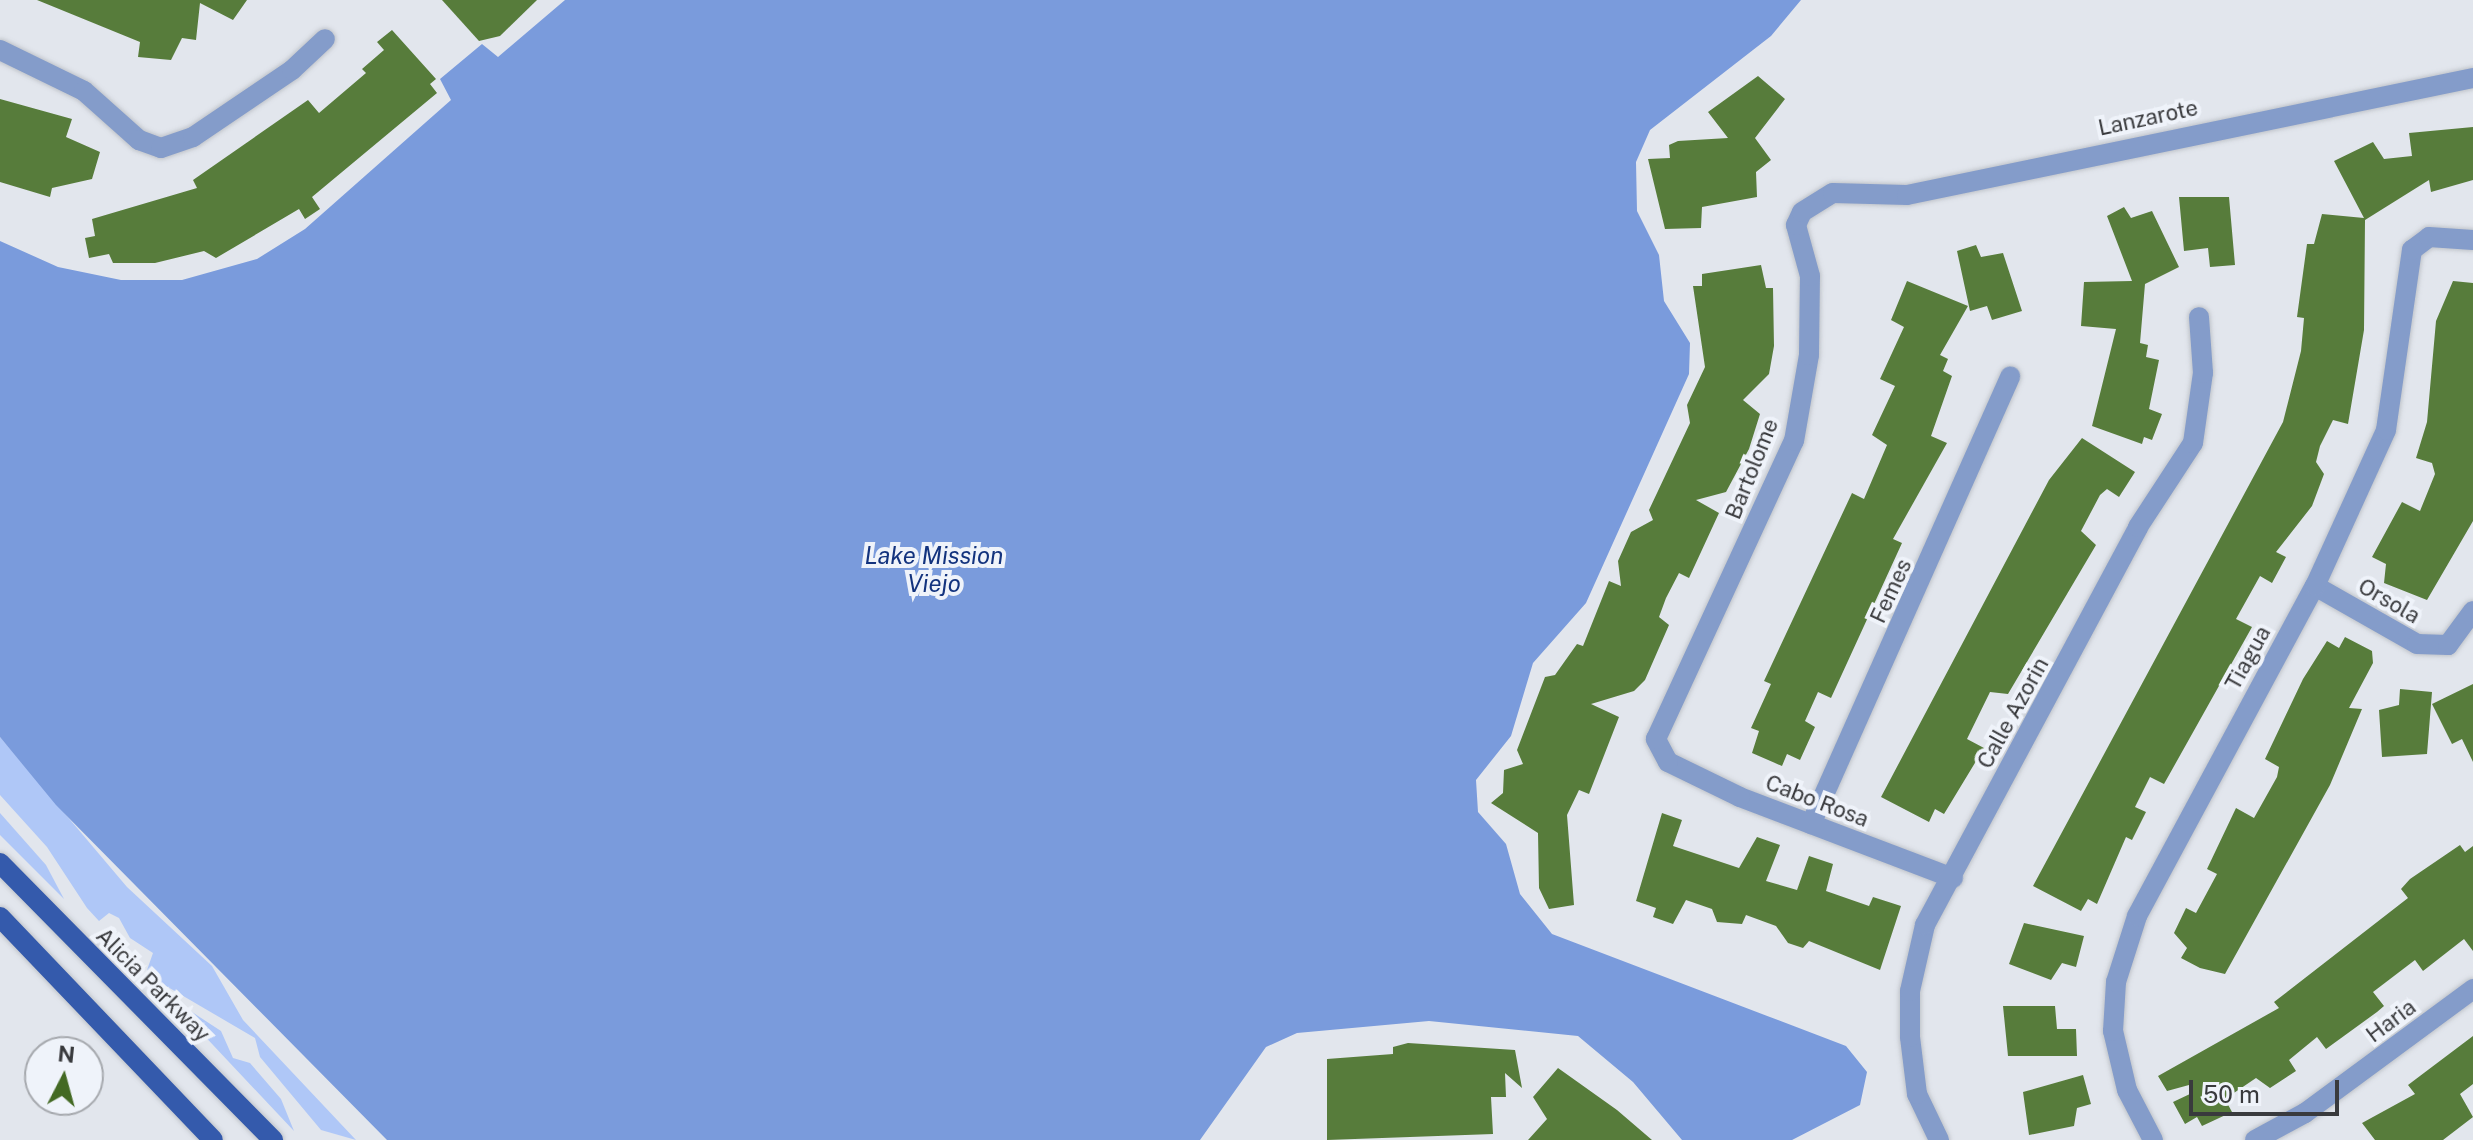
<!DOCTYPE html>
<html>
<head>
<meta charset="utf-8">
<style>
  body { margin:0 }
  #map { position:relative; width:2473px; height:1140px; overflow:hidden; background:#e2e6ed; font-family:"Public Sans",sans-serif }
  div>[style] { position:absolute }
  .green>* { inset:0; background:#afc7f7 }
  .water>* { inset:0; background:#7a9bdc }
  .building>* { inset:0; background:#577c3b }
  .roads { filter:drop-shadow(0 0 2px #c0c4ca) drop-shadow(0 0 2px #c0c4ca) }
  .minor>* { height:20px; margin:-10px; padding:0 10px; transform-origin:10px; border-radius:10px; background:#849cca }
  .major>* { height:20px; margin:-10px; padding:0 10px; transform-origin:10px; border-radius:10px; background:#345aac }
  span { translate:-50% -50%; white-space:nowrap; text-align:center; line-height:1.15; -webkit-text-stroke:8px #eff3fa; paint-order:stroke }
  .street-label { font-size:22px; color:#393a3d }
  .water-label { font-size:24px; color:#13337e; font-style:italic }
  .north { position:absolute; left:24px; top:1036px; width:80px; height:80px; box-sizing:border-box; background:#eff3fa; border:2px solid #a6a9ae; border-radius:50%; rotate:6deg; font-size:22px; font-weight:700; line-height:32px; text-align:center; color:#393a3d }
  .north::after { content:''; display:block; margin:auto; width:28px; height:36px; background:#436923; clip-path:polygon(50% 0,100% 100%,50% 72%,0 100%) }
  .scale { position:absolute; left:2189px; top:1080px; width:150px; height:36px; box-sizing:border-box; border:4px solid #393a3d; border-top:0; padding-left:10px; font-size:24px; line-height:28px; white-space:nowrap; color:#393a3d; -webkit-text-stroke:6px #eff3fa; paint-order:stroke }
</style>
</head>
<body>
<div id="map">
  <div class="green">
    <i style="clip-path:polygon(0 737px,127px 887px,212px 966px,243px 1020px,356px 1140px,321px 1130px,260px 1057px,255px 1038px,161px 983px,147px 970px,153px 953px,130px 938px,119px 918px,109px 913px,99px 921px,87px 908px,47px 847px,0 795px)"></i>
    <i style="clip-path:polygon(0 813px,46px 865px,64px 899px,0 835px)"></i>
    <i style="clip-path:polygon(166px 995px,221px 1031px,233px 1058px,250px 1063px,281px 1099px,294px 1131px)"></i>
  </div>
  <div class="water">
    <i style="clip-path:polygon(565px 0,1801px 0,1771px 36px,1650px 130px,1636px 162px,1637px 211px,1659px 255px,1664px 301px,1690px 343px,1689px 374px,1586px 603px,1533px 663px,1511px 736px,1476px 780px,1478px 812px,1506px 844px,1520px 894px,1552px 934px,1846px 1046px,1867px 1072px,1860px 1105px,1792px 1140px,1682px 1140px,1633px 1082px,1578px 1036px,1429px 1021px,1297px 1033px,1266px 1047px,1200px 1140px,387px 1140px,56px 805px,0 737px,0 241px,58px 267px,121px 280px,182px 280px,257px 259px,305px 229px,451px 100px,440px 79px,482px 44px,498px 57px)"></i>
  </div>
  <div class="building">
    <i style="clip-path:polygon(37px 0,247px 0,233px 20px,200px 3px,196px 40px,182px 38px,171px 60px,138px 57px,140px 42px)"></i>
    <i style="clip-path:polygon(442px 0,537px 0,500px 36px,479px 41px)"></i>
    <i style="clip-path:polygon(392px 30px,436px 79px,430px 84px,437px 93px,312px 197px,320px 209px,305px 219px,299px 209px,216px 258px,204px 251px,155px 263px,113px 263px,109px 254px,89px 258px,85px 238px,95px 236px,92px 219px,197px 188px,193px 180px,308px 100px,319px 113px,366px 73px,362px 69px,384px 50px,377px 42px)"></i>
    <i style="clip-path:polygon(1758px 76px,1785px 99px,1755px 138px,1771px 160px,1756px 172px,1757px 197px,1702px 207px,1701px 228px,1665px 229px,1648px 159px,1670px 158px,1669px 145px,1678px 141px,1728px 138px,1708px 112px)"></i>
    <i style="clip-path:polygon(0 99px,72px 119px,66px 137px,100px 152px,92px 179px,52px 188px,50px 197px,0 182px)"></i>
    <i style="clip-path:polygon(2473px 127px,2473px 180px,2431px 192px,2429px 180px,2365px 220px,2364px 330px,2348px 424px,2333px 420px,2320px 446px,2316px 462px,2324px 474px,2312px 506px,2276px 552px,2286px 557px,2272px 583px,2260px 576px,2236px 619px,2252px 627px,2164px 784px,2150px 777px,2135px 807px,2146px 812px,2132px 840px,2126px 837px,2097px 904px,2088px 899px,2081px 911px,2033px 886px,2283px 422px,2301px 351px,2304px 318px,2297px 317px,2307px 244px,2314px 244px,2322px 214px,2364px 218px,2334px 161px,2373px 142px,2384px 159px,2412px 156px,2409px 133px)"></i>
    <i style="clip-path:polygon(2179px 197px,2229px 197px,2235px 265px,2210px 267px,2208px 248px,2184px 251px)"></i>
    <i style="clip-path:polygon(2124px 207px,2131px 218px,2152px 211px,2179px 267px,2145px 284px,2140px 343px,2148px 345px,2146px 357px,2159px 360px,2149px 409px,2162px 414px,2152px 440px,2144px 437px,2142px 444px,2092px 426px,2116px 329px,2081px 326px,2084px 282px,2132px 281px,2107px 216px)"></i>
    <i style="clip-path:polygon(1976px 245px,1981px 257px,2003px 253px,2022px 311px,1992px 320px,1987px 306px,1970px 311px,1957px 251px)"></i>
    <i style="clip-path:polygon(1761px 265px,1766px 288px,1773px 288px,1774px 346px,1769px 374px,1743px 400px,1760px 414px,1749px 449px,1726px 492px,1696px 500px,1719px 513px,1689px 578px,1679px 573px,1666px 598px,1659px 617px,1669px 625px,1645px 680px,1634px 691px,1591px 704px,1619px 717px,1589px 794px,1579px 790px,1567px 815px,1574px 905px,1549px 909px,1539px 888px,1538px 833px,1491px 803px,1503px 793px,1504px 770px,1523px 764px,1517px 750px,1545px 677px,1555px 675px,1577px 644px,1583px 646px,1609px 581px,1621px 586px,1618px 561px,1631px 532px,1653px 520px,1649px 510px,1690px 423px,1687px 405px,1705px 367px,1693px 286px,1702px 286px,1702px 274px)"></i>
    <i style="clip-path:polygon(1907px 281px,1968px 306px,1940px 355px,1948px 359px,1943px 371px,1952px 376px,1931px 436px,1947px 443px,1893px 539px,1902px 543px,1831px 698px,1818px 692px,1805px 721px,1815px 727px,1800px 760px,1787px 754px,1782px 766px,1752px 753px,1759px 731px,1751px 728px,1771px 684px,1764px 681px,1852px 493px,1864px 499px,1887px 445px,1872px 435px,1895px 386px,1880px 379px,1904px 327px,1891px 320px)"></i>
    <i style="clip-path:polygon(2453px 281px,2473px 283px,2473px 521px,2427px 600px,2384px 583px,2386px 564px,2372px 557px,2402px 502px,2420px 511px,2435px 474px,2432px 463px,2416px 458px,2427px 422px,2436px 321px)"></i>
    <i style="clip-path:polygon(2082px 438px,2135px 472px,2119px 497px,2107px 489px,2100px 495px,2081px 531px,2096px 545px,2008px 694px,1990px 692px,1967px 739px,1984px 748px,1944px 814px,1935px 809px,1929px 822px,1881px 797px,2049px 480px)"></i>
    <i style="clip-path:polygon(2345px 637px,2372px 651px,2373px 663px,2349px 708px,2362px 709px,2330px 785px,2225px 974px,2200px 968px,2181px 958px,2187px 948px,2174px 933px,2186px 908px,2196px 913px,2217px 874px,2207px 869px,2236px 808px,2254px 818px,2277px 777px,2279px 767px,2265px 759px,2303px 679px,2327px 641px,2339px 648px)"></i>
    <i style="clip-path:polygon(2473px 684px,2473px 762px,2462px 739px,2452px 744px,2432px 704px)"></i>
    <i style="clip-path:polygon(2400px 689px,2432px 692px,2427px 754px,2382px 757px,2379px 710px,2399px 705px)"></i>
    <i style="clip-path:polygon(1662px 813px,1682px 820px,1673px 846px,1739px 868px,1757px 837px,1780px 845px,1766px 881px,1797px 890px,1809px 856px,1833px 864px,1826px 891px,1869px 906px,1873px 897px,1901px 906px,1880px 970px,1809px 941px,1803px 948px,1788px 943px,1776px 926px,1746px 915px,1742px 924px,1717px 922px,1712px 909px,1686px 900px,1673px 924px,1653px 917px,1656px 908px,1636px 901px)"></i>
    <i style="clip-path:polygon(2460px 845px,2465px 852px,2473px 846px,2473px 951px,2464px 939px,2423px 971px,2415px 960px,2373px 992px,2384px 1006px,2377px 1012px,2326px 1049px,2317px 1037px,2289px 1060px,2296px 1071px,2270px 1088px,2256px 1078px,2225px 1099px,2232px 1112px,2202px 1126px,2197px 1117px,2185px 1124px,2173px 1102px,2192px 1093px,2189px 1085px,2167px 1091px,2158px 1076px,2279px 1008px,2274px 1002px,2408px 898px,2401px 889px,2410px 879px)"></i>
    <i style="clip-path:polygon(2024px 923px,2084px 936px,2076px 967px,2062px 963px,2051px 980px,2009px 964px)"></i>
    <i style="clip-path:polygon(2003px 1006px,2055px 1006px,2057px 1029px,2076px 1029px,2077px 1056px,2008px 1056px)"></i>
    <i style="clip-path:polygon(2473px 1036px,2473px 1084px,2460px 1094px,2473px 1117px,2443px 1140px,2375px 1140px,2362px 1123px,2415px 1094px,2408px 1085px)"></i>
    <i style="clip-path:polygon(1408px 1043px,1515px 1050px,1522px 1088px,1505px 1073px,1506px 1097px,1491px 1097px,1493px 1134px,1327px 1140px,1327px 1059px,1393px 1054px,1393px 1047px)"></i>
    <i style="clip-path:polygon(1558px 1068px,1617px 1110px,1652px 1140px,1528px 1140px,1547px 1119px,1533px 1097px)"></i>
    <i style="clip-path:polygon(2083px 1075px,2091px 1104px,2077px 1108px,2074px 1126px,2029px 1135px,2023px 1092px)"></i>
  </div>
  <div class="roads">
    <div class="minor">
      <i style="left:0;top:50px;width:93px;rotate:26deg"></i>
      <i style="left:84px;top:91px;width:74px;rotate:41.7deg"></i>
      <i style="left:139px;top:140px;width:23px;rotate:20deg"></i>
      <i style="left:161px;top:148px;width:34px;rotate:-19deg"></i>
      <i style="left:193px;top:137px;width:120px;rotate:-34.1deg"></i>
      <i style="left:292px;top:70px;width:45px;rotate:-43.2deg"></i>
      <i style="left:2315px;top:586px;width:117px;rotate:29.6deg"></i>
      <i style="left:2417px;top:644px;width:31px;rotate:2deg"></i>
      <i style="left:2448px;top:645px;width:42px;rotate:-53.7deg"></i>
      <i style="left:1811px;top:824px;width:490px;rotate:-66deg"></i>
      <i style="left:1953px;top:878px;width:228px;rotate:-159.2deg"></i>
      <i style="left:1740px;top:797px;width:80px;rotate:-154.1deg"></i>
      <i style="left:1668px;top:762px;width:26px;rotate:-118deg"></i>
      <i style="left:1656px;top:739px;width:328px;rotate:-65.2deg"></i>
      <i style="left:1794px;top:441px;width:87px;rotate:-80.1deg"></i>
      <i style="left:1809px;top:355px;width:79px;rotate:-89.3deg"></i>
      <i style="left:1810px;top:276px;width:53px;rotate:-105.4deg"></i>
      <i style="left:1796px;top:225px;width:14px;rotate:-65deg"></i>
      <i style="left:1802px;top:212px;width:36px;rotate:-32deg"></i>
      <i style="left:1833px;top:193px;width:74px;rotate:1.5deg"></i>
      <i style="left:1907px;top:195px;width:578px;rotate:-11.68deg"></i>
      <i style="left:1939px;top:1140px;width:51px;rotate:-115.6deg"></i>
      <i style="left:1917px;top:1094px;width:57px;rotate:-97deg"></i>
      <i style="left:1910px;top:1037px;width:46px;rotate:-90deg"></i>
      <i style="left:1910px;top:991px;width:68px;rotate:-77.2deg"></i>
      <i style="left:1925px;top:925px;width:451px;rotate:-61.8deg"></i>
      <i style="left:2138px;top:527px;width:100px;rotate:-56.8deg"></i>
      <i style="left:2193px;top:443px;width:71px;rotate:-81.9deg"></i>
      <i style="left:2203px;top:373px;width:56px;rotate:-94.1deg"></i>
      <i style="left:2153px;top:1140px;width:56px;rotate:-117.5deg"></i>
      <i style="left:2127px;top:1090px;width:61px;rotate:-103.3deg"></i>
      <i style="left:2113px;top:1031px;width:49px;rotate:-86.5deg"></i>
      <i style="left:2116px;top:982px;width:69px;rotate:-72.3deg"></i>
      <i style="left:2137px;top:916px;width:375px;rotate:-61.7deg"></i>
      <i style="left:2315px;top:586px;width:171px;rotate:-65.5deg"></i>
      <i style="left:2386px;top:430px;width:182px;rotate:-81.8deg"></i>
      <i style="left:2412px;top:250px;width:21px;rotate:-37deg"></i>
      <i style="left:2429px;top:237px;width:44px;rotate:3.9deg"></i>
      <i style="left:2255px;top:1140px;width:57px;rotate:-28.4deg"></i>
      <i style="left:2305px;top:1113px;width:209px;rotate:-36.4deg"></i>
    </div>
    <div class="major">
      <i style="left:0;top:863px;width:389px;rotate:45.4deg"></i>
      <i style="left:0;top:917px;width:308px;rotate:46.3deg"></i>
    </div>
  </div>
  <div class="street-label">
    <span style="left:2148px;top:118px;rotate:-12deg">Lanzarote</span>
    <span style="left:1752px;top:469px;rotate:-68deg">Bartolome</span>
    <span style="left:1891px;top:591px;rotate:-65deg">Femes</span>
    <span style="left:2389px;top:601px;rotate:30deg">Orsola</span>
    <span style="left:2248px;top:658px;rotate:-61deg">Tiagua</span>
    <span style="left:2013px;top:713px;rotate:-61deg">Calle Azorin</span>
    <span style="left:1817px;top:801px;rotate:21deg">Cabo Rosa</span>
    <span style="left:153px;top:985px;rotate:45deg">Alicia Parkway</span>
    <span style="left:2391px;top:1021px;rotate:-37deg">Haria</span>
  </div>
  <div class="water-label">
    <span style="left:934px;top:570px">Lake Mission<br>Viejo</span>
  </div>
  <div class="north">N</div>
  <div class="scale">50 m</div>
</div>
</body>
</html>
